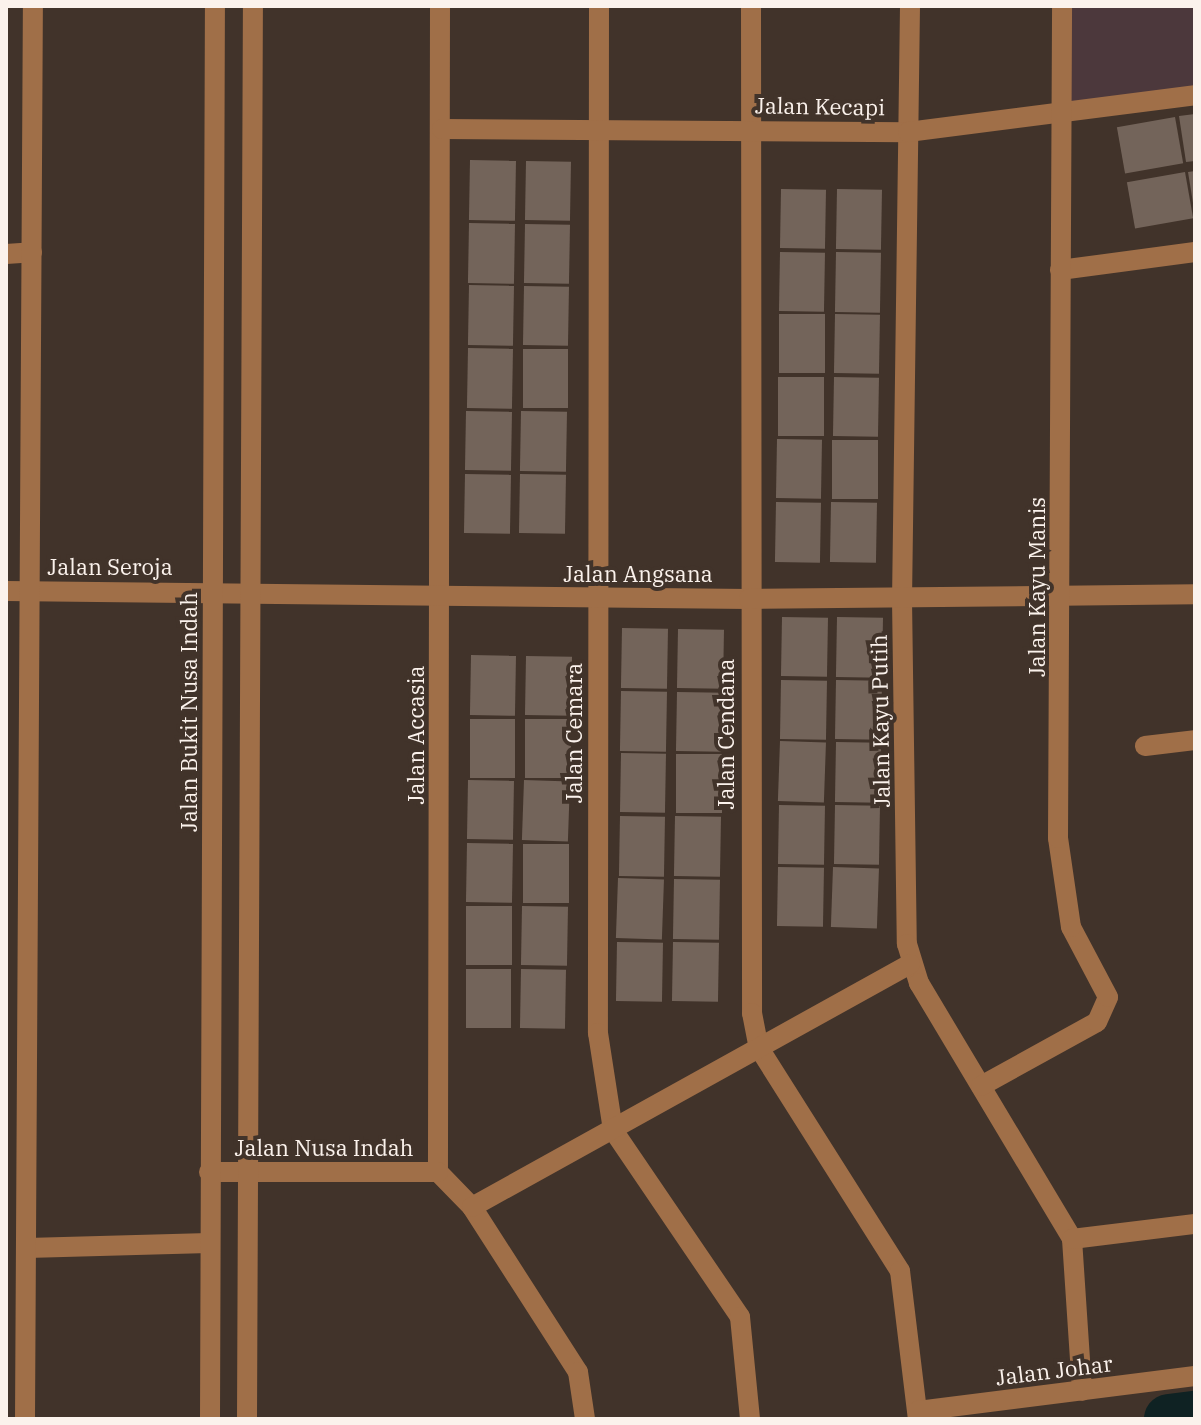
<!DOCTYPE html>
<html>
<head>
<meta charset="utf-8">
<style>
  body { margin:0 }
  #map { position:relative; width:1201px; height:1425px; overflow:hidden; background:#41332a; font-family:"IBM Plex Serif",serif }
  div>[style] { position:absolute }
  .education>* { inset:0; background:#4c383c }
  .river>* { height:50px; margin:-25px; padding:0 25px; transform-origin:25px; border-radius:25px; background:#0f2223 }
  .building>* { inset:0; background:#73645a; transform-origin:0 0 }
  .minor>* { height:20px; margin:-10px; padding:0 10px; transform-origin:10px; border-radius:10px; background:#a06f48 }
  span { translate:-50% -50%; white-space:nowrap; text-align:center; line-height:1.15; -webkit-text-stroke:8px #41332a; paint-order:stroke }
  .street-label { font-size:22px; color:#fbf2ec }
  .frame { position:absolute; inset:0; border:8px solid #fbf2ec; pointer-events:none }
</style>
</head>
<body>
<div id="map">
  <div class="education">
    <i style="clip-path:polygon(1070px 6px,1195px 6px,1195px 90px,1071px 109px)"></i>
  </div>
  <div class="river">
    <i style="left:1169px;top:1419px;width:26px;rotate:-7deg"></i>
  </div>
  <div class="building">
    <i style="clip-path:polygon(1195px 114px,1195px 161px,1186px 162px,1179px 116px)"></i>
    <i style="left:1175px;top:117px;width:47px;height:59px;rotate:80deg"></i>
    <i style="left:470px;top:160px;width:46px;height:60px;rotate:1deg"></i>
    <i style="left:526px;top:161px;width:45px;height:59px;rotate:1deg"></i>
    <i style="clip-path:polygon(1195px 171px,1195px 203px,1193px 203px,1188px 172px)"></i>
    <i style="left:1185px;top:172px;width:47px;height:59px;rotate:80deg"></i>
    <i style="left:781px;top:189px;width:45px;height:59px;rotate:1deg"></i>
    <i style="left:837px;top:189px;width:45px;height:60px;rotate:1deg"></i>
    <i style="left:469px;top:223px;width:46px;height:60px;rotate:1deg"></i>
    <i style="left:525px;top:224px;width:45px;height:59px;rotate:1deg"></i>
    <i style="left:780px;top:252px;width:45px;height:59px;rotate:1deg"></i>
    <i style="left:836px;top:252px;width:45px;height:60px;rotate:1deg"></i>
    <i style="left:469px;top:285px;width:45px;height:60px;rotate:1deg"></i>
    <i style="left:524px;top:286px;width:45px;height:59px;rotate:1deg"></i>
    <i style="left:779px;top:314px;width:46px;height:59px"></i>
    <i style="left:835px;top:314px;width:45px;height:59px;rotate:1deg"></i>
    <i style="left:468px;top:348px;width:45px;height:60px;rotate:1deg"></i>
    <i style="left:523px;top:349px;width:45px;height:59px"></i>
    <i style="left:778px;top:377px;width:46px;height:59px"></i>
    <i style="left:834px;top:377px;width:45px;height:59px;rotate:1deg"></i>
    <i style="left:466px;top:411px;width:46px;height:59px;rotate:1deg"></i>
    <i style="left:521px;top:411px;width:46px;height:60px;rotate:1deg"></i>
    <i style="left:777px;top:439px;width:45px;height:59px;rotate:1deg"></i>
    <i style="left:832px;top:440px;width:46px;height:59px"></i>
    <i style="left:465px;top:474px;width:46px;height:59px;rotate:1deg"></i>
    <i style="left:520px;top:474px;width:46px;height:59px;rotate:1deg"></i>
    <i style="left:776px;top:502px;width:45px;height:60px;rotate:1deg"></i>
    <i style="left:831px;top:502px;width:46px;height:60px;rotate:1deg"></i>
    <i style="left:782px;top:617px;width:46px;height:59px;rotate:1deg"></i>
    <i style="left:837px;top:617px;width:46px;height:60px;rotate:1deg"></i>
    <i style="left:622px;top:628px;width:46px;height:60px;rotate:1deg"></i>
    <i style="left:678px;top:629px;width:46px;height:59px;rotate:1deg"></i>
    <i style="left:471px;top:655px;width:45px;height:60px;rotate:1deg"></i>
    <i style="left:526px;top:656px;width:46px;height:59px;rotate:1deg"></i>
    <i style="left:781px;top:680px;width:46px;height:59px;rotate:1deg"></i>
    <i style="left:836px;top:680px;width:46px;height:59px;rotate:1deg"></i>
    <i style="left:621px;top:691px;width:46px;height:60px;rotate:1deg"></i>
    <i style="left:677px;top:692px;width:46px;height:59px;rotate:1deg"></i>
    <i style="left:470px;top:719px;width:45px;height:59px"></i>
    <i style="left:525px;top:719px;width:46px;height:59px"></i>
    <i style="left:780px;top:741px;width:46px;height:60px;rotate:2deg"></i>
    <i style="left:836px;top:742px;width:45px;height:60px;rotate:1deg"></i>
    <i style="left:621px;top:753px;width:45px;height:59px;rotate:1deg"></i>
    <i style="left:676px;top:754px;width:46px;height:59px"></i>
    <i style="left:468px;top:780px;width:46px;height:59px;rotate:1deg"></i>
    <i style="left:524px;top:780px;width:46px;height:60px;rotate:2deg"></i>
    <i style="left:779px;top:805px;width:46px;height:59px;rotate:1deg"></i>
    <i style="left:835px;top:805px;width:45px;height:59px;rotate:1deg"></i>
    <i style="left:620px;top:816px;width:45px;height:60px;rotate:1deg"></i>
    <i style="left:675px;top:816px;width:46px;height:60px;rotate:1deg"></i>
    <i style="left:467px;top:843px;width:46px;height:59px;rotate:1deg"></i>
    <i style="left:523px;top:844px;width:46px;height:59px"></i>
    <i style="left:778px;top:867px;width:46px;height:59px;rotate:1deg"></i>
    <i style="left:833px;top:867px;width:46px;height:60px;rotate:2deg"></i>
    <i style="left:618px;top:878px;width:46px;height:60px;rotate:2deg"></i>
    <i style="left:674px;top:879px;width:46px;height:60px;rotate:1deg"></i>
    <i style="left:466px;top:906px;width:46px;height:59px"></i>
    <i style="left:522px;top:906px;width:46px;height:59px;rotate:1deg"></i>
    <i style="left:617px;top:942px;width:46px;height:59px;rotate:1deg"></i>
    <i style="left:673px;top:942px;width:46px;height:59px;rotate:1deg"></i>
    <i style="left:466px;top:969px;width:45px;height:59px"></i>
    <i style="left:521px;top:969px;width:45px;height:59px;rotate:1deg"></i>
  </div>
  <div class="minor">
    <i style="left:440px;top:6px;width:1166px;rotate:90.1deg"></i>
    <i style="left:438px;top:1172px;width:49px;rotate:45.8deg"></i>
    <i style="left:472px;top:1207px;width:196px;rotate:57.3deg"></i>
    <i style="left:578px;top:1372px;width:48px;rotate:81.5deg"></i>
    <i style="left:599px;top:6px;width:1027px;rotate:90.06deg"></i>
    <i style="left:598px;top:1033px;width:98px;rotate:81.2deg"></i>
    <i style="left:613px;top:1130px;width:226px;rotate:55.8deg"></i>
    <i style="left:740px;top:1317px;width:102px;rotate:84.4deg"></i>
    <i style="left:751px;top:6px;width:1007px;rotate:89.94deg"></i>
    <i style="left:752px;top:1013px;width:36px;rotate:79deg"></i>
    <i style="left:759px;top:1048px;width:264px;rotate:57.7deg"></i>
    <i style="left:900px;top:1271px;width:149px;rotate:83.1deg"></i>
    <i style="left:910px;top:6px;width:593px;rotate:90.77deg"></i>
    <i style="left:902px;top:599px;width:345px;rotate:89.2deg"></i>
    <i style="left:907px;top:944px;width:41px;rotate:72.9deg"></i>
    <i style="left:919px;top:983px;width:298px;rotate:59.1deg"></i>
    <i style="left:1072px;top:1239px;width:152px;rotate:86.2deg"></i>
    <i style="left:442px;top:129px;width:466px;rotate:0.4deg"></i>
    <i style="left:908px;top:132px;width:289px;rotate:-7.3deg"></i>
    <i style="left:6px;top:254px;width:26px;rotate:-4deg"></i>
    <i style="left:1060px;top:270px;width:136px;rotate:-7.6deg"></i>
    <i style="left:6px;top:591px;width:743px;rotate:0.62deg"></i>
    <i style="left:749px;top:599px;width:446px;rotate:-0.6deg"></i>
    <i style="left:1145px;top:746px;width:50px;rotate:-6.8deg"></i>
    <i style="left:981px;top:1086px;width:132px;rotate:-28.9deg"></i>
    <i style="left:1097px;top:1022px;width:27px;rotate:-66deg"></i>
    <i style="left:1108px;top:997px;width:79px;rotate:-117.9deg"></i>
    <i style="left:1071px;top:927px;width:90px;rotate:-98.3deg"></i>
    <i style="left:1058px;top:838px;width:832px;rotate:-89.72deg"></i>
    <i style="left:209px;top:1172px;width:229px"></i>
    <i style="left:472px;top:1207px;width:501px;rotate:-29.02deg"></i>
    <i style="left:1072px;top:1239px;width:124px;rotate:-7deg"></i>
    <i style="left:27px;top:1248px;width:182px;rotate:-1.6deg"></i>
    <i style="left:918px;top:1411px;width:279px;rotate:-7.2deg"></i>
    <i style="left:25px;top:1419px;width:1413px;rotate:-89.68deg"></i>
    <i style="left:210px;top:1419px;width:1413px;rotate:-89.8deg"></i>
    <i style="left:247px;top:1419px;width:1413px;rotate:-89.76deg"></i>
  </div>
  <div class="street-label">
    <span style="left:820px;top:106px;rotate:1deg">Jalan Kecapi</span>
    <span style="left:110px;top:567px">Jalan Seroja</span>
    <span style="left:638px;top:574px">Jalan Angsana</span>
    <span style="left:1037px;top:587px;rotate:-90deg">Jalan Kayu Manis</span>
    <span style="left:189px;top:712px;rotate:-90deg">Jalan Bukit Nusa Indah</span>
    <span style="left:880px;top:721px;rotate:-91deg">Jalan Kayu Putih</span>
    <span style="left:574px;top:733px;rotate:-90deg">Jalan Cemara</span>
    <span style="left:726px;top:734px;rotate:-90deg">Jalan Cendana</span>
    <span style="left:416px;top:735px;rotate:-90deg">Jalan Accasia</span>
    <span style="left:324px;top:1148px">Jalan Nusa Indah</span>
    <span style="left:1054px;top:1370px;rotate:-7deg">Jalan Johar</span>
  </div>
  <div class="frame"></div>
</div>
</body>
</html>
